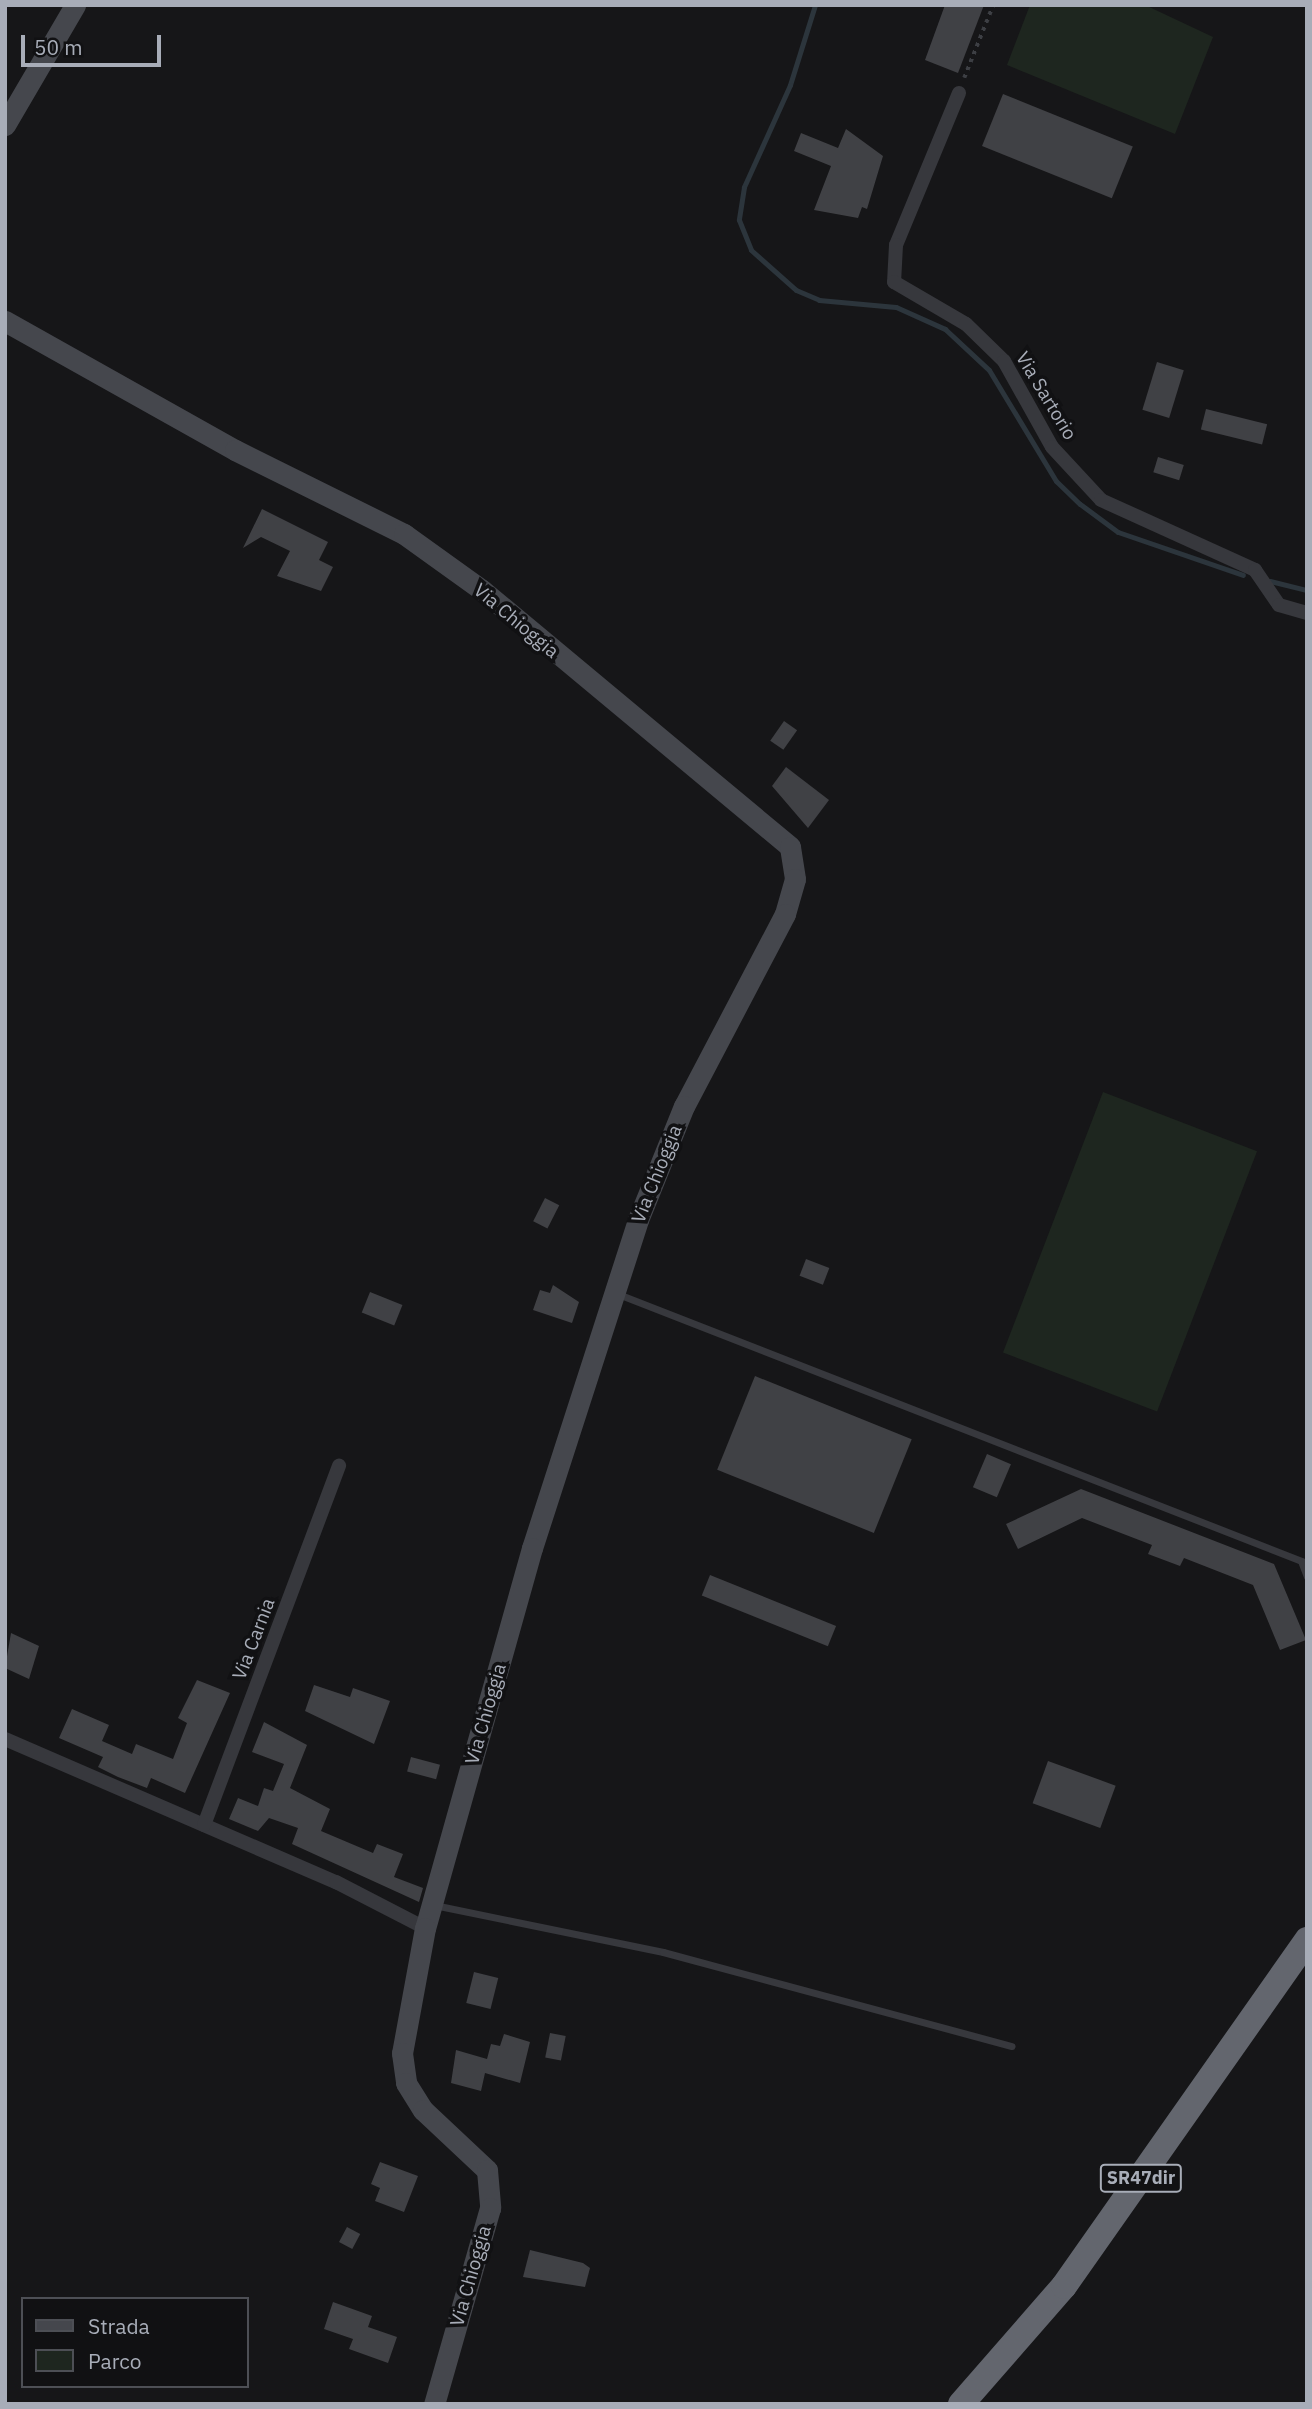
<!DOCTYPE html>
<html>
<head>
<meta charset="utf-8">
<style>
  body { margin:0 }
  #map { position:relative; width:1312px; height:2409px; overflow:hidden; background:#161618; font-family:"IBM Plex Sans",sans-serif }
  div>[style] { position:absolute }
  .green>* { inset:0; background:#1e261f; transform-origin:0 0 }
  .stream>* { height:5px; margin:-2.5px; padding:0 2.5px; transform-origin:2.5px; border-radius:2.5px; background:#2c353c }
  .building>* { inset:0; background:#404145; transform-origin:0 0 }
  .path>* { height:3.5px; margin-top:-1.75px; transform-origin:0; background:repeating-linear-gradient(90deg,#3d3f44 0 3.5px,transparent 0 8.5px) }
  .lane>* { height:7px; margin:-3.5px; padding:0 3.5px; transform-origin:3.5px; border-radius:3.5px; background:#37383d }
  .street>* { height:14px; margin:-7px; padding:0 7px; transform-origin:7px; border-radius:7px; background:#37383d }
  .secondary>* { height:21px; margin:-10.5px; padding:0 10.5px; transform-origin:10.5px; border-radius:10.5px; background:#45474d }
  .highway>* { height:26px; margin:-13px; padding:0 13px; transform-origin:13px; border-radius:13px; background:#63666e }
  span { translate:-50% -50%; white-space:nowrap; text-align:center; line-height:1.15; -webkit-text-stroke:7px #111113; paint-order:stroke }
  .shield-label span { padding:2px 5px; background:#111113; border:2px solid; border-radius:5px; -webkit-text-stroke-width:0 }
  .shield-label { font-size:18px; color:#a8adb8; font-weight:700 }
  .street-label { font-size:19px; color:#a8adb8 }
  .frame { position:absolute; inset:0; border:7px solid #a8adb8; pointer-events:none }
  .legend { position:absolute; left:21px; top:2297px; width:228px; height:91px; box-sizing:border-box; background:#111113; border:2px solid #4d4f55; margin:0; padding:9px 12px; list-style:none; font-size:21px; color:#a8adb8 }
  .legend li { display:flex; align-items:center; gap:14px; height:35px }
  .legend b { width:35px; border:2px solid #4d4f55 }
  .scale { position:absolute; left:21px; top:35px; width:140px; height:32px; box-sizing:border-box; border:4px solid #a8adb8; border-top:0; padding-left:9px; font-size:21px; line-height:24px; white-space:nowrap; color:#a8adb8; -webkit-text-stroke:5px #111113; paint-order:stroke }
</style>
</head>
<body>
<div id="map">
  <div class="green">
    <i style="clip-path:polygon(1030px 5px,1145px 5px,1213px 37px,1175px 134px,1007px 65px)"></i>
    <i style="left:1103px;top:1092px;width:165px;height:279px;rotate:21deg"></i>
  </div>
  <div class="stream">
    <i style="left:815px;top:5px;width:84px;rotate:107.4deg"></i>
    <i style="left:790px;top:85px;width:112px;rotate:114.3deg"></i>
    <i style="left:744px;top:187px;width:33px;rotate:99deg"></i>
    <i style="left:739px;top:220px;width:32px;rotate:68deg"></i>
    <i style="left:751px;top:250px;width:60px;rotate:41.6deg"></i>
    <i style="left:796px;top:290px;width:25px;rotate:23deg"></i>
    <i style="left:819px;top:300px;width:77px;rotate:5.2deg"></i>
    <i style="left:896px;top:307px;width:54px;rotate:24.2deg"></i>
    <i style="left:945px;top:329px;width:60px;rotate:43deg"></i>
    <i style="left:989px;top:370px;width:130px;rotate:58.9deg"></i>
    <i style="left:1056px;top:481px;width:33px;rotate:44deg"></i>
    <i style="left:1080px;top:504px;width:47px;rotate:36.4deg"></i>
    <i style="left:1118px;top:532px;width:132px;rotate:19deg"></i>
    <i style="left:1270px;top:581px;width:38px;rotate:14deg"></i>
  </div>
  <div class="building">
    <i style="clip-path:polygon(945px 5px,984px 5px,958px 73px,925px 60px)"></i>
    <i style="left:1003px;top:94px;width:140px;height:56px;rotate:22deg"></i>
    <i style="clip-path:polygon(846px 129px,883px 156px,867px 209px,862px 207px,858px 218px,814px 210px,831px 166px,794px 151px,801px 133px,838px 148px)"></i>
    <i style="left:1157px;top:362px;width:28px;height:50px;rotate:17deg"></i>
    <i style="left:1206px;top:409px;width:63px;height:21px;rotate:14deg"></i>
    <i style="left:1158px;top:457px;width:27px;height:16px;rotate:17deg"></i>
    <i style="clip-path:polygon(262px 509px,328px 542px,319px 560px,333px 567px,321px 591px,277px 576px,290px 551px,261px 537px,243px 548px)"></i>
    <i style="left:784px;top:721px;width:16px;height:24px;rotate:35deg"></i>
    <i style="clip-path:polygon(786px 767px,829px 800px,808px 828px,772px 786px)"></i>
    <i style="left:545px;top:1198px;width:16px;height:26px;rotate:27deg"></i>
    <i style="left:806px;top:1259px;width:25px;height:18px;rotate:21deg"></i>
    <i style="clip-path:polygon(553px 1285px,579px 1302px,572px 1323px,533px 1310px,540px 1290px,550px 1293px)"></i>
    <i style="left:370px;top:1292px;width:35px;height:22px;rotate:22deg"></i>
    <i style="left:755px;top:1376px;width:169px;height:101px;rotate:22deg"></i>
    <i style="left:987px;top:1454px;width:26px;height:36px;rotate:23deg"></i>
    <i style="clip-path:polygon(1081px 1489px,1274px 1564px,1306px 1640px,1280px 1650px,1253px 1585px,1184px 1558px,1180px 1566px,1148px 1554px,1152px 1545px,1082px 1518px,1018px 1549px,1006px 1524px)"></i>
    <i style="left:710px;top:1575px;width:136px;height:22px;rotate:22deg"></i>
    <i style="clip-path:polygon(11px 1633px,39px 1646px,29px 1679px,5px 1668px)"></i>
    <i style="clip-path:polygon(197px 1680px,230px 1693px,185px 1793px,151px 1778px,147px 1788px,118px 1777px,98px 1767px,103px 1757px,59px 1738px,72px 1709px,109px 1725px,102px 1741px,132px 1754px,136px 1744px,173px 1759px,187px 1723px,178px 1718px)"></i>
    <i style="clip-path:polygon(314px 1685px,350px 1697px,353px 1688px,390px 1701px,374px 1744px,305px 1711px)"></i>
    <i style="clip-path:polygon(264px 1722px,307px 1745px,290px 1788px,330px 1809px,321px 1831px,373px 1853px,377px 1844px,403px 1854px,394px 1877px,423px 1888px,419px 1902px,292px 1844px,298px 1828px,269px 1818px,258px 1831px,229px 1819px,238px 1798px,258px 1806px,264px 1788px,273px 1791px,284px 1764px,252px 1752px)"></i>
    <i style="left:411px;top:1757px;width:30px;height:15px;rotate:15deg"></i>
    <i style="left:1048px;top:1761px;width:72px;height:45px;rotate:20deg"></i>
    <i style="left:474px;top:1972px;width:25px;height:32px;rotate:14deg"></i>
    <i style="left:550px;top:2033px;width:16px;height:25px;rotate:11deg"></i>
    <i style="clip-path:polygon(504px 2034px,530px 2042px,520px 2083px,485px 2073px,481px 2091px,451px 2083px,456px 2050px,487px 2059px,491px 2044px,500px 2046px)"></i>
    <i style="clip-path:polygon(380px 2162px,418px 2176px,404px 2212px,375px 2201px,380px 2188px,371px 2184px)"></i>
    <i style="left:347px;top:2227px;width:15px;height:17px;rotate:28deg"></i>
    <i style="clip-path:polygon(530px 2250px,583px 2263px,590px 2268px,585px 2287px,523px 2277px)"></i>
    <i style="clip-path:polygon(333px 2302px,372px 2316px,368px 2327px,397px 2337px,388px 2363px,349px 2349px,353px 2339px,324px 2329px)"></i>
  </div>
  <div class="path">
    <i style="left:964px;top:78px;width:79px;rotate:-68.3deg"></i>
  </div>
  <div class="lane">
    <i style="left:618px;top:1294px;width:740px;rotate:21.33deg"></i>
    <i style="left:1301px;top:1561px;width:17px;rotate:69deg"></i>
    <i style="left:434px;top:1905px;width:234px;rotate:11.6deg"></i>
    <i style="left:663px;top:1952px;width:361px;rotate:15.1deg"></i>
  </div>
  <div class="street">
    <i style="left:959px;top:93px;width:165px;rotate:112.5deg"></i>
    <i style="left:896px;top:245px;width:37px;rotate:93deg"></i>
    <i style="left:894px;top:282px;width:83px;rotate:30.3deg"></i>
    <i style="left:966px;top:324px;width:53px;rotate:44.2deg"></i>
    <i style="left:1004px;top:361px;width:98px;rotate:60.8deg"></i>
    <i style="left:1052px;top:447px;width:72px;rotate:47.2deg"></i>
    <i style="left:1101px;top:500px;width:169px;rotate:24.4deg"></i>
    <i style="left:1255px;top:570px;width:42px;rotate:55.6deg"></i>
    <i style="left:1279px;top:605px;width:29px;rotate:16deg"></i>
    <i style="left:5px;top:1739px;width:361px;rotate:23.4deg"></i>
    <i style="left:336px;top:1882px;width:100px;rotate:27.3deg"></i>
    <i style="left:204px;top:1825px;width:384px;rotate:-69.4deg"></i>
  </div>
  <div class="secondary">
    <i style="left:5px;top:125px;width:139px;rotate:-59.7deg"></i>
    <i style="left:5px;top:321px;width:264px;rotate:29.3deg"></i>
    <i style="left:235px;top:450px;width:189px;rotate:26.4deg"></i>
    <i style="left:404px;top:534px;width:96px;rotate:35.7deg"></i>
    <i style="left:482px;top:590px;width:401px;rotate:39.8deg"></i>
    <i style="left:790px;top:847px;width:32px;rotate:81deg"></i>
    <i style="left:795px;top:879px;width:36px;rotate:106deg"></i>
    <i style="left:785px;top:914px;width:217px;rotate:117.7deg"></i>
    <i style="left:684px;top:1106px;width:123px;rotate:112deg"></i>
    <i style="left:638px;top:1220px;width:345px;rotate:107.9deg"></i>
    <i style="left:532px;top:1548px;width:395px;rotate:105.7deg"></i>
    <i style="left:425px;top:1928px;width:127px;rotate:100.4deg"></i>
    <i style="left:402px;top:2053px;width:30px;rotate:82deg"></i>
    <i style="left:406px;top:2083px;width:32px;rotate:58deg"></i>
    <i style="left:423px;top:2110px;width:88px;rotate:43.2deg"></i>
    <i style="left:487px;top:2170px;width:38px;rotate:85deg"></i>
    <i style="left:490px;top:2208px;width:204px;rotate:105.9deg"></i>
  </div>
  <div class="highway">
    <i style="left:961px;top:2404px;width:157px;rotate:-48.9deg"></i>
    <i style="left:1064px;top:2286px;width:423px;rotate:-54.9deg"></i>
  </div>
  <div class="shield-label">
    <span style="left:1141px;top:2178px">SR47dir</span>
  </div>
  <div class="street-label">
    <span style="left:1046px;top:396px;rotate:59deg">Via Sartorio</span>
    <span style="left:516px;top:621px;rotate:40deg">Via Chioggia</span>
    <span style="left:657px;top:1174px;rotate:-68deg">Via Chioggia</span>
    <span style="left:254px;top:1639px;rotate:-69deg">Via Carnia</span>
    <span style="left:486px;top:1714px;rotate:-74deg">Via Chioggia</span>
    <span style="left:471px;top:2276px;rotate:-74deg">Via Chioggia</span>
  </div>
  <div class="frame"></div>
  <ul class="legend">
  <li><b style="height:9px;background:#45474d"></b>Strada</li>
  <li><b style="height:19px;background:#1e261f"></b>Parco</li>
  </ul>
  <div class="scale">50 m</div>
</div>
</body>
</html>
